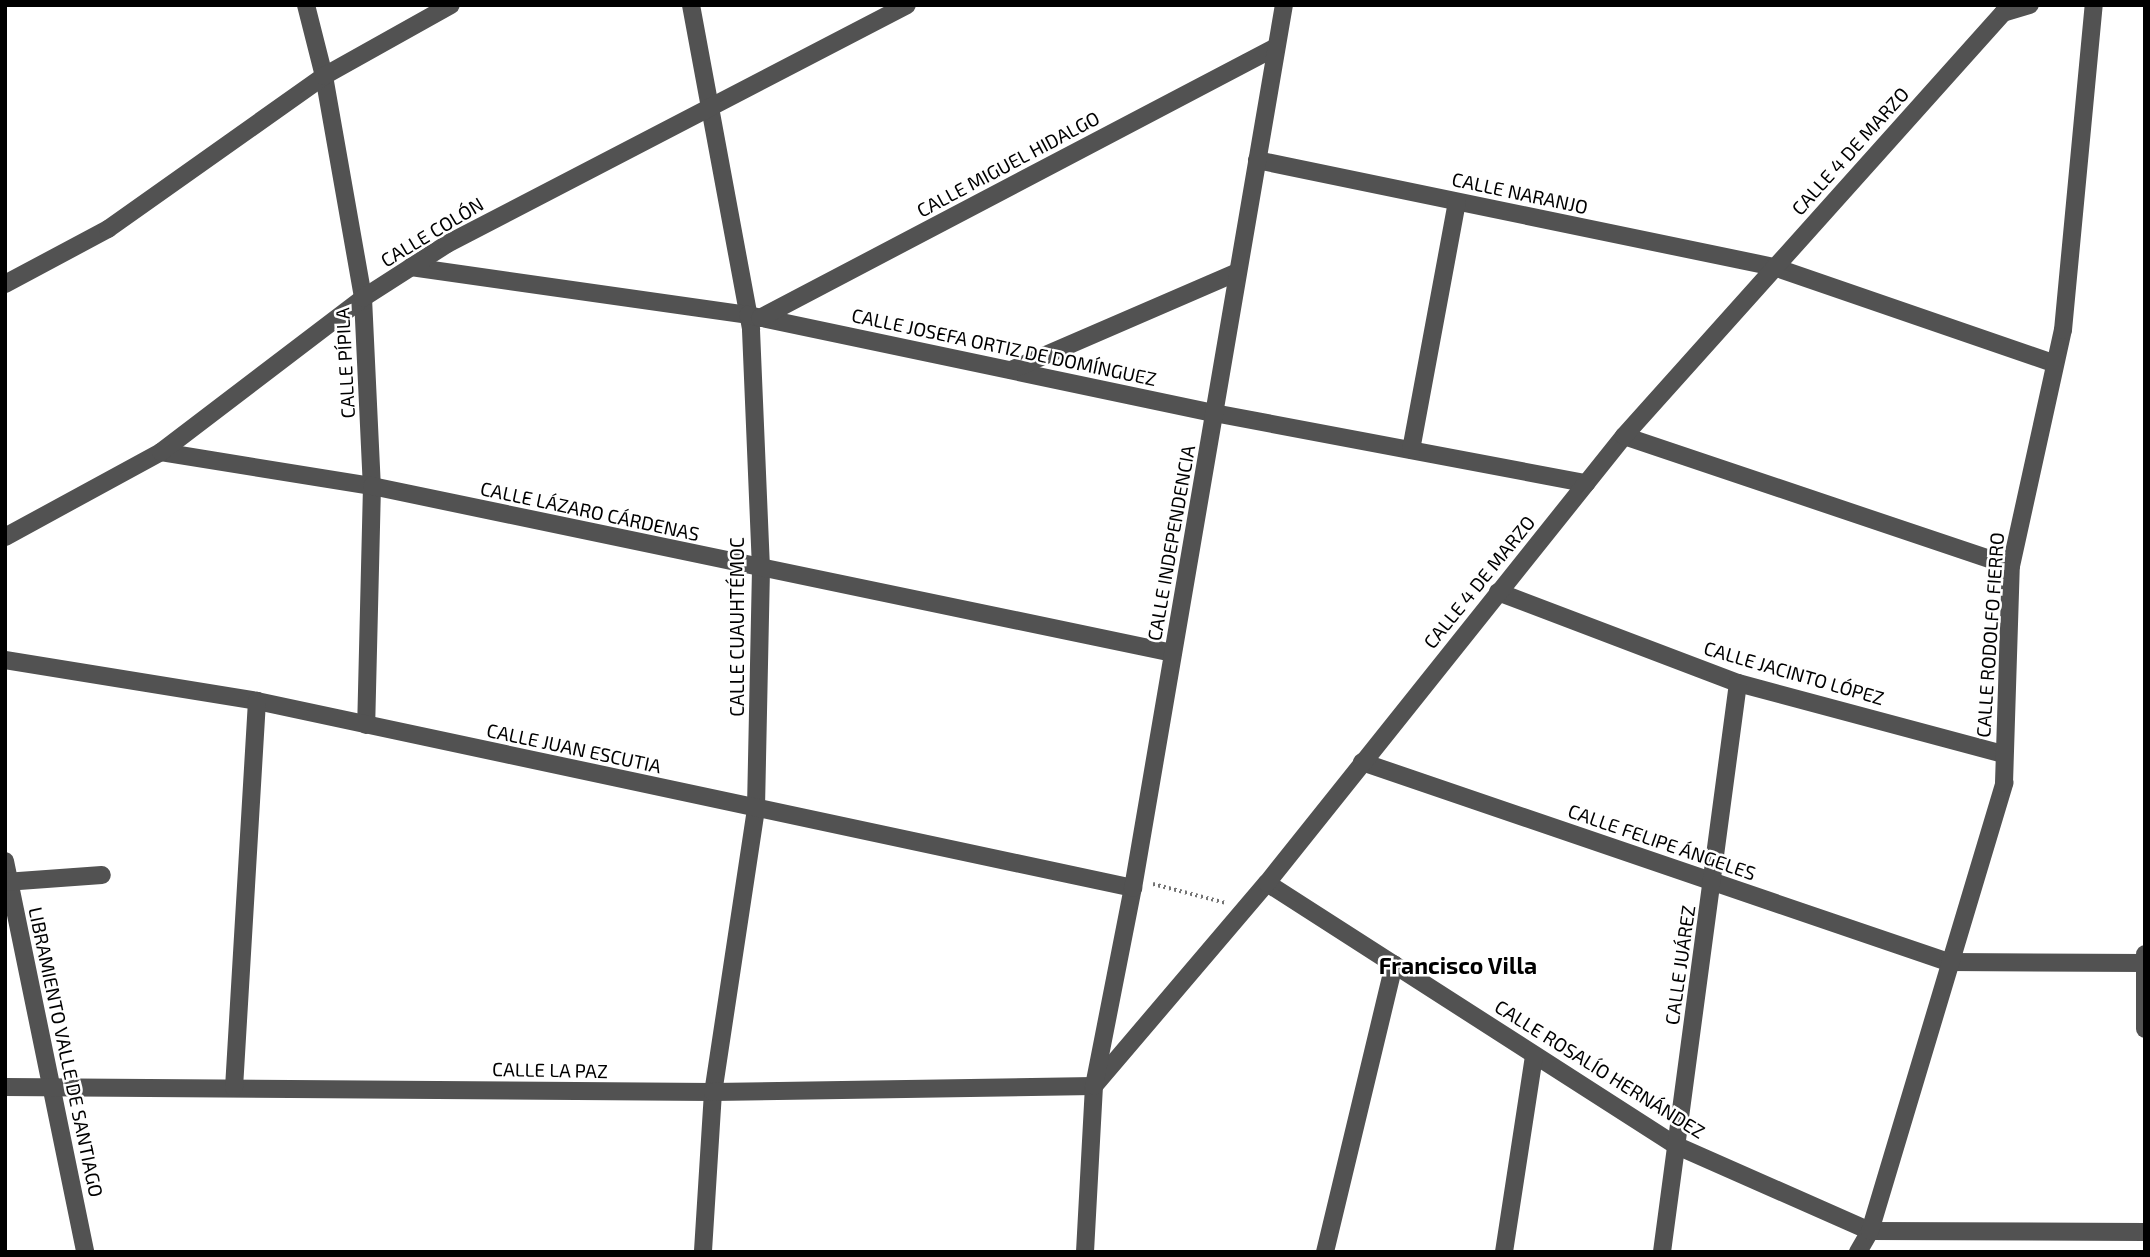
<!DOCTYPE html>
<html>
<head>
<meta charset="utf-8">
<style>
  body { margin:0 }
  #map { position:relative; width:2150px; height:1257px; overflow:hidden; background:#fff; font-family:"Exo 2",sans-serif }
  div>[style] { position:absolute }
  .path>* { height:3.5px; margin-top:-1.75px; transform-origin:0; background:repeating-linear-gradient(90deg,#747474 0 2px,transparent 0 5.5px) }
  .minor>* { height:18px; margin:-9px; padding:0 9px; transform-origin:9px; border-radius:9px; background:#525252 }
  span { translate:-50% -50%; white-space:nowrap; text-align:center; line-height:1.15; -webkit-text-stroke:5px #fff; paint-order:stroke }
  .street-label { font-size:19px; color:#000 }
  .quarter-label { font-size:23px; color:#000; font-weight:700 }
  .frame { position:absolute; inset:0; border:7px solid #000; pointer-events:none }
</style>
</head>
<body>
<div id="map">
  <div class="path">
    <i style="left:1153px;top:884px;width:75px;rotate:14.6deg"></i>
  </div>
  <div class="minor">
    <i style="left:306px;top:5px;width:73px;rotate:75.8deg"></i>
    <i style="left:324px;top:76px;width:225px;rotate:80deg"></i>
    <i style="left:363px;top:298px;width:188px;rotate:87.3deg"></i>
    <i style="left:372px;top:486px;width:239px;rotate:91.4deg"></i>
    <i style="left:691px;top:5px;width:330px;rotate:79.5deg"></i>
    <i style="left:751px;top:330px;width:239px;rotate:87.6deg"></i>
    <i style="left:761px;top:569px;width:240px;rotate:91.2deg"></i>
    <i style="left:756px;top:809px;width:286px;rotate:98.6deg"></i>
    <i style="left:713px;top:1092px;width:160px;rotate:93.6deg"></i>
    <i style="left:1257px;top:160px;width:528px;rotate:11.69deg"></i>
    <i style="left:1774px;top:267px;width:295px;rotate:19deg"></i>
    <i style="left:411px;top:267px;width:340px;rotate:8.1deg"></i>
    <i style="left:748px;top:315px;width:476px;rotate:11.9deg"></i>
    <i style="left:1214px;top:413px;width:379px;rotate:10.7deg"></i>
    <i style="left:5px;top:284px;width:117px;rotate:-28.1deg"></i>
    <i style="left:108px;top:229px;width:265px;rotate:-35.3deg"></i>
    <i style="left:324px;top:76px;width:145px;rotate:-29.2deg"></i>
    <i style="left:760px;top:318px;width:583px;rotate:-27.71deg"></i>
    <i style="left:1011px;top:370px;width:247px;rotate:-23.4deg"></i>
    <i style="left:1624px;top:436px;width:408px;rotate:18.6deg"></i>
    <i style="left:1411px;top:450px;width:252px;rotate:-79.5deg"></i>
    <i style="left:161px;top:452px;width:214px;rotate:9.2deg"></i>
    <i style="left:372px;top:486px;width:818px;rotate:11.78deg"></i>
    <i style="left:5px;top:537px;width:178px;rotate:-28.6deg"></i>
    <i style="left:161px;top:452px;width:254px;rotate:-37.3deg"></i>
    <i style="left:363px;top:298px;width:100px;rotate:-32.7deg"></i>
    <i style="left:447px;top:244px;width:518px;rotate:-27.45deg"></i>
    <i style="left:1498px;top:592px;width:257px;rotate:20.8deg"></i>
    <i style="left:1738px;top:683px;width:274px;rotate:15deg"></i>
    <i style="left:5px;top:660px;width:255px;rotate:9.2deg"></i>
    <i style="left:257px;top:701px;width:896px;rotate:12.05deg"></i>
    <i style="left:1362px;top:762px;width:619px;rotate:18.84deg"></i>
    <i style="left:1948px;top:962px;width:197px;rotate:0.3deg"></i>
    <i style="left:5px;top:861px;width:399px;rotate:78.4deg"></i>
    <i style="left:5px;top:882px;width:97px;rotate:-4.1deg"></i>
    <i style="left:1267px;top:883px;width:485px;rotate:32.7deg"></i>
    <i style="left:1675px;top:1145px;width:213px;rotate:23.8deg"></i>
    <i style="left:1870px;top:1231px;width:275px;rotate:0.2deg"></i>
    <i style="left:2145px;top:954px;width:75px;rotate:90deg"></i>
    <i style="left:1094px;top:1086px;width:267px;rotate:-49.6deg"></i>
    <i style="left:1267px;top:883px;width:572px;rotate:-51.39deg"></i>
    <i style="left:1624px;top:436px;width:568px;rotate:-48.14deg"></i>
    <i style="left:2003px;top:13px;width:28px;rotate:-17deg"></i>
    <i style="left:5px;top:1087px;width:708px;rotate:0.4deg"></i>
    <i style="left:713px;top:1092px;width:381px;rotate:-0.9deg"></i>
    <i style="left:234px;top:1088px;width:388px;rotate:-86.6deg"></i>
    <i style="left:1085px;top:1252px;width:166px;rotate:-86.9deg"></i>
    <i style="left:1094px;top:1086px;width:202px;rotate:-78.9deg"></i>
    <i style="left:1133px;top:888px;width:896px;rotate:-80.3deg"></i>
    <i style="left:1325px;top:1252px;width:296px;rotate:-76.5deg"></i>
    <i style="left:1504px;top:1252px;width:199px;rotate:-81.3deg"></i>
    <i style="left:1662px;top:1252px;width:574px;rotate:-82.39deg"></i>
    <i style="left:1858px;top:1252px;width:24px;rotate:-60deg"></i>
    <i style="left:1870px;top:1231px;width:468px;rotate:-73.3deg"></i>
    <i style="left:2004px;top:783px;width:217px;rotate:-88.2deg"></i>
    <i style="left:2011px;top:566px;width:242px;rotate:-77.6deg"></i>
    <i style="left:2063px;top:330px;width:326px;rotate:-84.6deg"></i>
  </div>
  <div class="street-label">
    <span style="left:1850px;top:151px;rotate:-48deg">CALLE 4 DE MARZO</span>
    <span style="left:1008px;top:164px;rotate:-28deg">CALLE MIGUEL HIDALGO</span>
    <span style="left:1520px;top:193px;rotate:12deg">CALLE NARANJO</span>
    <span style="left:432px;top:232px;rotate:-31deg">CALLE COLÓN</span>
    <span style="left:1004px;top:347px;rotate:12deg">CALLE JOSEFA ORTIZ DE DOMÍNGUEZ</span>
    <span style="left:345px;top:363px;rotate:-93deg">CALLE PÍPILA</span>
    <span style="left:590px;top:511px;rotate:12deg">CALLE LÁZARO CÁRDENAS</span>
    <span style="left:1171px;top:543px;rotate:-80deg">CALLE INDEPENDENCIA</span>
    <span style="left:1479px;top:582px;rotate:-51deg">CALLE 4 DE MARZO</span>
    <span style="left:737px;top:627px;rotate:-90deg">CALLE CUAUHTÉMOC</span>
    <span style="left:1990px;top:635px;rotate:-86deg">CALLE RODOLFO FIERRO</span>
    <span style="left:1794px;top:673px;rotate:16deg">CALLE JACINTO LÓPEZ</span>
    <span style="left:574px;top:748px;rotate:12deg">CALLE JUAN ESCUTIA</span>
    <span style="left:1662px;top:842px;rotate:19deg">CALLE FELIPE ÁNGELES</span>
    <span style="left:1680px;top:965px;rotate:-82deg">CALLE JUÁREZ</span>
    <span style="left:66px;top:1052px;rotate:78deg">LIBRAMIENTO VALLE DE SANTIAGO</span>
    <span style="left:1600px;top:1069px;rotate:32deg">CALLE ROSALÍO HERNÁNDEZ</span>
    <span style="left:550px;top:1070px;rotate:1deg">CALLE LA PAZ</span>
  </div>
  <div class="quarter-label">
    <span style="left:1458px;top:965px">Francisco Villa</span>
  </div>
  <div class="frame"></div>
</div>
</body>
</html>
